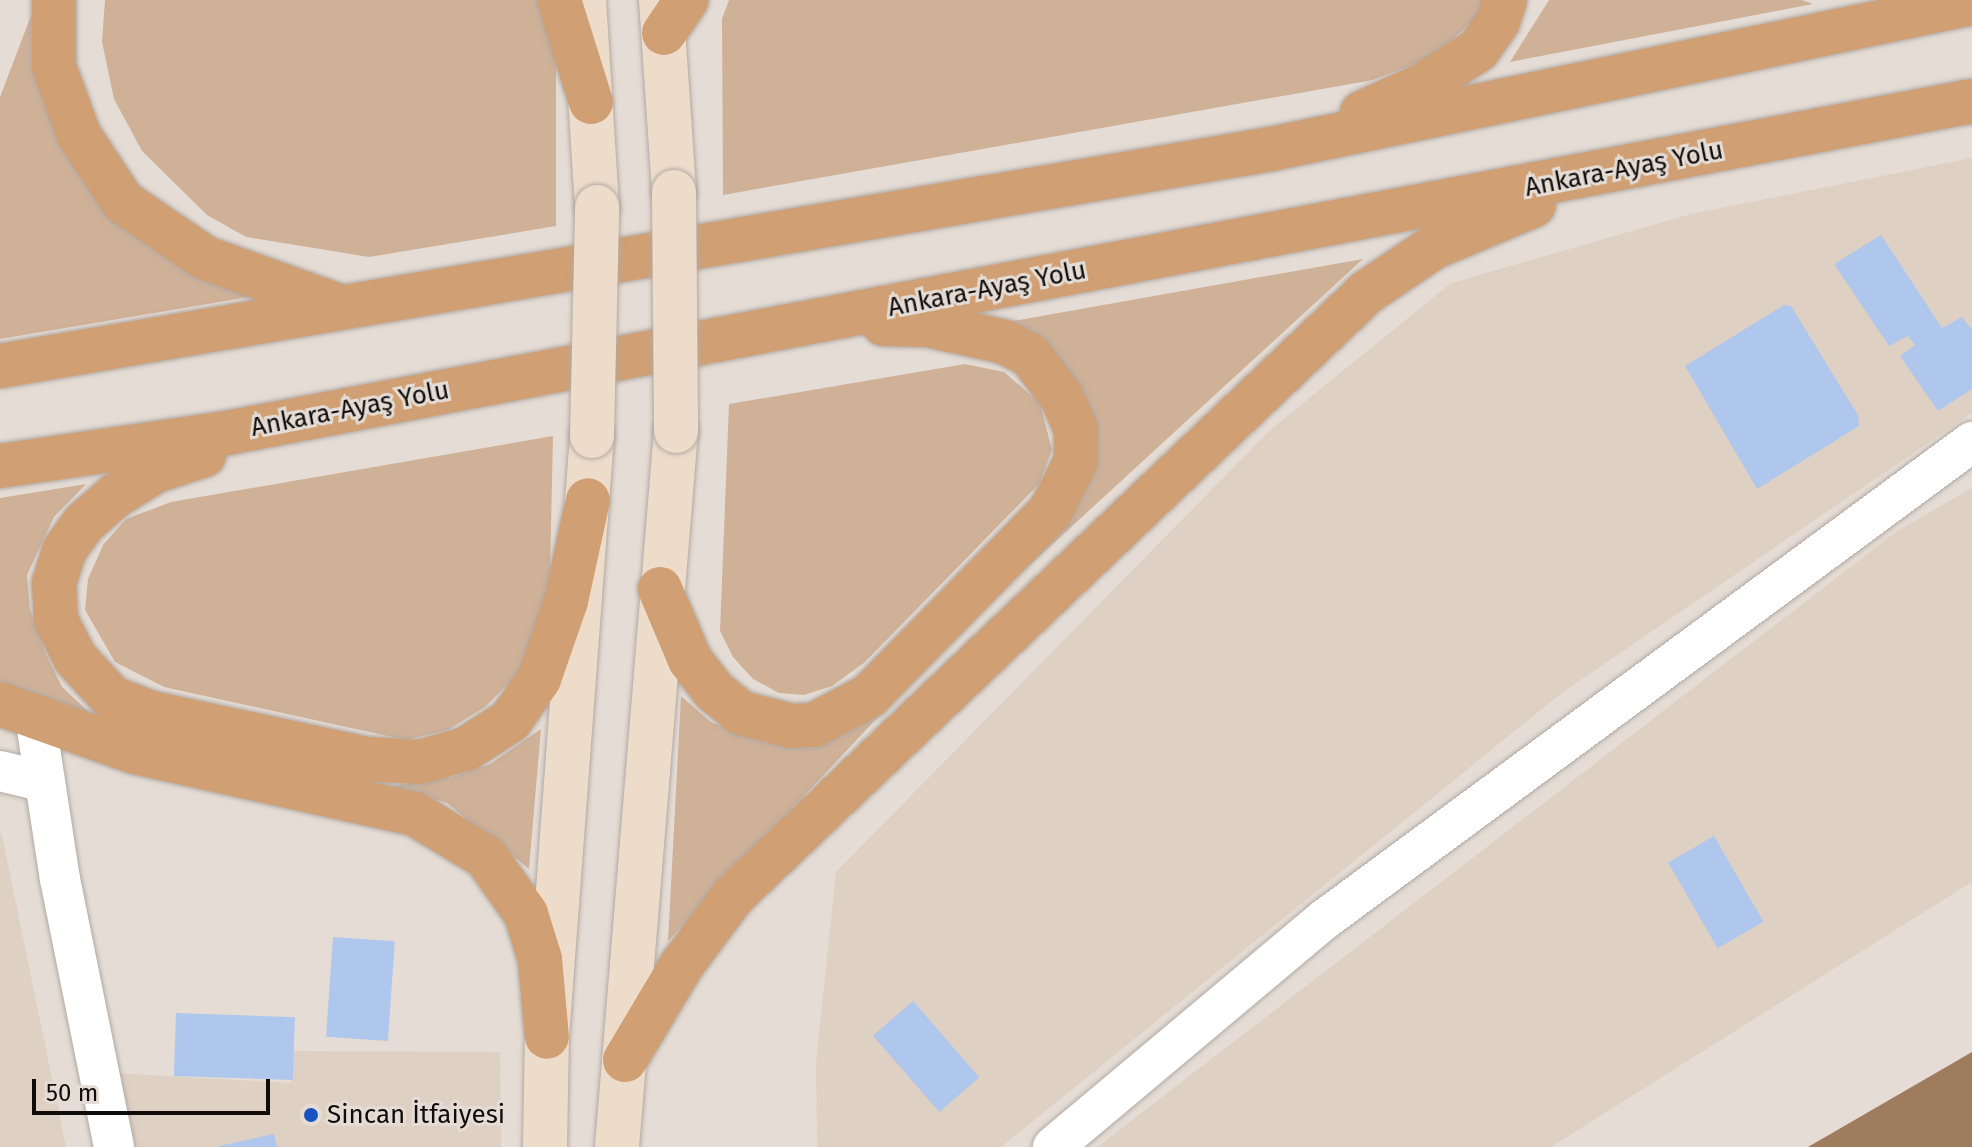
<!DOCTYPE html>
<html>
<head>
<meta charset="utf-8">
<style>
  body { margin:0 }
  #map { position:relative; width:1972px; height:1147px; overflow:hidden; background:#e5ddd5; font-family:"Fira Sans",sans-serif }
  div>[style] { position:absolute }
  .built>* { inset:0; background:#dfd0c4 }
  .green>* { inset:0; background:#cfb198 }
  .water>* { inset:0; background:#9f7c5e }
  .building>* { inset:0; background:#afc6ed; transform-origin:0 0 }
  .roads { filter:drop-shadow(0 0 2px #b2a9a3) drop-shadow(0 0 2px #b2a9a3) }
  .tertiary>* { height:40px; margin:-20px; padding:0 20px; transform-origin:20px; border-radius:20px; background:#fff }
  .secondary>* { height:44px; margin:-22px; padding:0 22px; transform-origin:22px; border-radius:22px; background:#eedccb }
  .trunk>* { height:44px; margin:-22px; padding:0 22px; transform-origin:22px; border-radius:22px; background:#d0a074 }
  .bridges { filter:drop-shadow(0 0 2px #b2a9a3) drop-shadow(0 0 2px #b2a9a3) }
  .secondary-bridge>* { height:44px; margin:-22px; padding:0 22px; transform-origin:22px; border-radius:22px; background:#eedccb }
  .dots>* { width:22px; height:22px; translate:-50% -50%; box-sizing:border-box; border:4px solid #e5ddd5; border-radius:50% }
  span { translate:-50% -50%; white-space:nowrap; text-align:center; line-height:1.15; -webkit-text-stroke:6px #e5ddd5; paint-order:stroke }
  .street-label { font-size:26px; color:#0f0c0a }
  .poi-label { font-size:26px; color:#0f0c0a }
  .left { translate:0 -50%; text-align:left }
  .scale { position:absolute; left:32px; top:1079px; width:238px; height:36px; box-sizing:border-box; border:4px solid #0f0c0a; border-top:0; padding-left:10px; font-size:24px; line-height:28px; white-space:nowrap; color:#0f0c0a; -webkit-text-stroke:6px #e5ddd5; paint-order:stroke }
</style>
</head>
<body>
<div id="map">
  <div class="built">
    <i style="clip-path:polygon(1972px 158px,1972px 413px,1563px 692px,1001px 1147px,817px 1147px,816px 1063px,836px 872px,1270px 430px,1451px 283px,1691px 214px)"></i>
    <i style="clip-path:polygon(1972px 488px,1972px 882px,1551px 1147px,1097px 1147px,1897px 531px)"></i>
    <i style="clip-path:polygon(0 834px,2px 835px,66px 1147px,0 1147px)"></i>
    <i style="clip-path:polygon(293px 1051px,500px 1052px,501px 1147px,128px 1147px,111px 1073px,291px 1083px)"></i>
  </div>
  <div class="green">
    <i style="clip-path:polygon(37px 0,66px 124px,255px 296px,0 339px,0 97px)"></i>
    <i style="clip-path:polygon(105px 0,546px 0,556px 51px,556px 226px,369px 257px,246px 237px,207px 215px,142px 151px,114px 99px,102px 42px)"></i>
    <i style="clip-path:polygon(729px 0,1485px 0,1480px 14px,1451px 41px,1415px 64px,1373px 80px,723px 195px,722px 19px)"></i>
    <i style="clip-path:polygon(1549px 0,1802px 0,1813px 4px,1510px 62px)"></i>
    <i style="clip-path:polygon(1363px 259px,1021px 573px,1054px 534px,1085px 404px,1059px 356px,1013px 321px)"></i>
    <i style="clip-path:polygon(965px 364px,1004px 372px,1040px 403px,1052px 450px,1039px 484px,865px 662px,832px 686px,804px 695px,779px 693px,753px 679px,733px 657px,720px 631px,729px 404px)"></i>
    <i style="clip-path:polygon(553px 436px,549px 619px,534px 654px,514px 678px,485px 707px,448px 730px,406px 740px,164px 687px,115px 662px,85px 610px,88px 579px,103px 545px,126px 519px,171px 502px)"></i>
    <i style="clip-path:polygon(86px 484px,54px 517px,27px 575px,30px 609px,45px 652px,62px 687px,93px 716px,0 684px,0 498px)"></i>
    <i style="clip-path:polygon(681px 696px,711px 722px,769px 743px,824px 739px,881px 714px,668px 941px)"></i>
    <i style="clip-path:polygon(541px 729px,529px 869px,447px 803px,390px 786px,453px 777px,490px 764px)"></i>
  </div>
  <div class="water">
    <i style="clip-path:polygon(1972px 1052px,1972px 1147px,1808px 1147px)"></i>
  </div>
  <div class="building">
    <i style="clip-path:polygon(1881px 235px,1942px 328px,1962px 317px,1972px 330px,1972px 389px,1938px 411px,1900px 356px,1915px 345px,1908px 336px,1889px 346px,1834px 264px)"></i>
    <i style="clip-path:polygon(1784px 305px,1791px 306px,1858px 415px,1859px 426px,1757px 489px,1685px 366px)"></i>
    <i style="left:1714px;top:836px;width:99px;height:53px;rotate:60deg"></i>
    <i style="left:333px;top:937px;width:62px;height:100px;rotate:4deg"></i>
    <i style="left:913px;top:1001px;width:101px;height:53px;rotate:49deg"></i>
    <i style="left:176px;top:1013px;width:119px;height:63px;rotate:2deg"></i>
    <i style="clip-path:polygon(274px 1134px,277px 1147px,219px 1147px,219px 1146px)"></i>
  </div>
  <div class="roads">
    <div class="tertiary">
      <i style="left:35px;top:716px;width:165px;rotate:81.3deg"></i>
      <i style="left:60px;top:879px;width:273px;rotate:78.6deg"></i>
      <i style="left:0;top:771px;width:46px;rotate:13.7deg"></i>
      <i style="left:1053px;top:1147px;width:355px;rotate:-40deg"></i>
      <i style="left:1325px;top:919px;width:804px;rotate:-36.4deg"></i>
    </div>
    <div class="secondary">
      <i style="left:584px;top:0;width:207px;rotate:86.4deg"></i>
      <i style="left:661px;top:0;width:192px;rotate:86.1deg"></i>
      <i style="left:545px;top:1147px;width:110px;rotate:-89deg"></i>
      <i style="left:547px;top:1037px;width:603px;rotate:-85.72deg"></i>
      <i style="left:617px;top:1147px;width:718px;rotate:-85.29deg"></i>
    </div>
    <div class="trunk">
      <i style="left:54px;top:0;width:67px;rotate:90deg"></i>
      <i style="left:54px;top:67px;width:72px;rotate:69.8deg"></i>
      <i style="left:79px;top:135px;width:80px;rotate:56.7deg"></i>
      <i style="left:123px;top:202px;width:99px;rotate:34.3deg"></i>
      <i style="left:205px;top:258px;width:142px;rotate:19.7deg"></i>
      <i style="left:559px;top:0;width:107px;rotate:72.6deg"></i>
      <i style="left:664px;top:33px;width:40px;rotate:-56deg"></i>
      <i style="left:1362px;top:113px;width:67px;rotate:-24.7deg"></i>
      <i style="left:1423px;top:85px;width:65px;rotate:-32.5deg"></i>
      <i style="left:1478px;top:50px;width:35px;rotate:-55deg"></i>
      <i style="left:1498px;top:21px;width:22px;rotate:-72deg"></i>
      <i style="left:0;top:366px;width:1289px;rotate:-9.69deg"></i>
      <i style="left:1271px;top:149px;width:716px;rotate:-11.77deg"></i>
      <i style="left:204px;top:455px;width:52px;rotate:161.9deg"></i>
      <i style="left:155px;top:471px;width:47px;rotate:148deg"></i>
      <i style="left:115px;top:496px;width:41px;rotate:138.9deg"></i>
      <i style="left:84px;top:523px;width:34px;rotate:126deg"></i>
      <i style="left:64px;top:551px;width:34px;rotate:107deg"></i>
      <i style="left:54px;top:583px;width:37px;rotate:87deg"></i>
      <i style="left:56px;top:620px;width:42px;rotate:63.4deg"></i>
      <i style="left:75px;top:658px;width:54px;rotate:47.2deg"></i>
      <i style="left:112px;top:698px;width:42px;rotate:21deg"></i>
      <i style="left:151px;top:713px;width:221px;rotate:12deg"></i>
      <i style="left:367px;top:759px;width:53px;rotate:3.2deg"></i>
      <i style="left:420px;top:762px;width:48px;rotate:-15.8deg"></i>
      <i style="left:466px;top:749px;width:52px;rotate:-32.5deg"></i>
      <i style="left:510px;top:721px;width:51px;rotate:-55.4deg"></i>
      <i style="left:539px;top:679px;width:83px;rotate:-70.9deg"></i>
      <i style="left:566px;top:601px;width:103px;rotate:-77.7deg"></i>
      <i style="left:0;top:466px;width:229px;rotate:-8.3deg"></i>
      <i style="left:227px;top:433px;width:1776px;rotate:-10.77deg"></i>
      <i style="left:660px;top:589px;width:77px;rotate:67.1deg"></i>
      <i style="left:690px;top:660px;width:39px;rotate:52deg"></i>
      <i style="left:714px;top:691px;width:35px;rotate:39deg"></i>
      <i style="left:741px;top:713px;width:53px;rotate:14.3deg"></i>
      <i style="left:792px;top:726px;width:22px;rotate:-3deg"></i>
      <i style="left:814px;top:725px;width:62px;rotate:-27.8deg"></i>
      <i style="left:869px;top:696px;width:258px;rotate:-45.5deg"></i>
      <i style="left:1050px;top:512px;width:57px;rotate:-63deg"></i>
      <i style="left:1076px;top:461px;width:32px;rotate:-90deg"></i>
      <i style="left:1076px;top:429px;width:36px;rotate:-114deg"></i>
      <i style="left:1061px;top:396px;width:51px;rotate:-127.1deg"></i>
      <i style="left:1030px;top:355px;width:28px;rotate:-153deg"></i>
      <i style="left:1005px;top:342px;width:79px;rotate:-167.6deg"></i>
      <i style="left:928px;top:325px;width:44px;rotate:-178.7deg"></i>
      <i style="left:0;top:704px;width:143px;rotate:19.6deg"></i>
      <i style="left:135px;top:752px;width:287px;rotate:12.5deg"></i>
      <i style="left:415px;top:814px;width:83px;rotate:31.2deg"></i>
      <i style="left:486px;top:857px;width:70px;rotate:54.9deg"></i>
      <i style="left:526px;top:914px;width:47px;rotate:72.7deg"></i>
      <i style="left:540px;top:959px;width:78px;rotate:84.9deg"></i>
      <i style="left:625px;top:1060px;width:109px;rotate:-59.2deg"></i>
      <i style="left:681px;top:966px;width:87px;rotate:-53.4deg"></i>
      <i style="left:733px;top:896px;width:876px;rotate:-43.61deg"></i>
      <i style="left:1367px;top:292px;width:81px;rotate:-33.9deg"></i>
      <i style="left:1434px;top:247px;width:108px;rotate:-22.8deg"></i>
    </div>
  </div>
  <div class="bridges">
    <div class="secondary-bridge">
      <i style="left:674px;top:192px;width:239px;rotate:89.5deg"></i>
      <i style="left:592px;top:436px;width:229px;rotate:-88.7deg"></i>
    </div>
  </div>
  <div class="dots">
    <i style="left:311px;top:1115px;background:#1953bf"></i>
  </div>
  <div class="street-label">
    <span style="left:1624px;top:169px;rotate:-11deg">Ankara-Ayaş Yolu</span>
    <span style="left:987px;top:289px;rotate:-11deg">Ankara-Ayaş Yolu</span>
    <span style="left:350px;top:409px;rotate:-11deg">Ankara-Ayaş Yolu</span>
  </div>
  <div class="poi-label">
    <span class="left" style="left:327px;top:1115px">Sincan İtfaiyesi</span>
  </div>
  <div class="scale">50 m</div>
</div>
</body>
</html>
